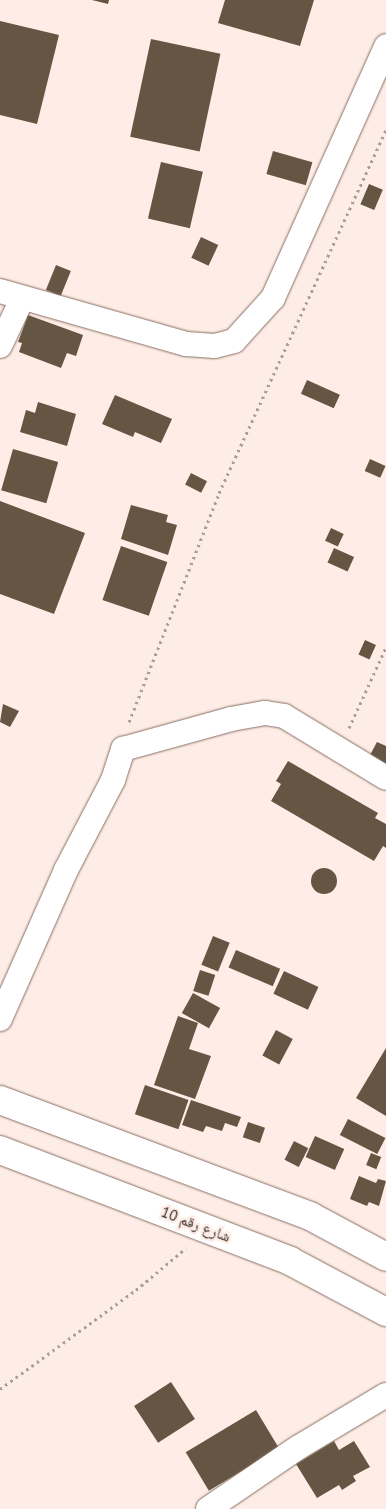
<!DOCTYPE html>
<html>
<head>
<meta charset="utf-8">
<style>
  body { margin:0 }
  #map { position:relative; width:386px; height:1509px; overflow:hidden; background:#feede6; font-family:"PT Sans","Noto Naskh Arabic",sans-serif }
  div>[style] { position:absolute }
  .building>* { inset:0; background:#655643; transform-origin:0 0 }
  .round { border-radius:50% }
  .path>* { height:3px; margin-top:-1.5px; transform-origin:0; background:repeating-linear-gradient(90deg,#ab9d97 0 2.5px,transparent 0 6.5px) }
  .roads { filter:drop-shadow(0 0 1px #876f64) drop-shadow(0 0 1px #876f64) }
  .street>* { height:24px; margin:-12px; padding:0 12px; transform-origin:12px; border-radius:12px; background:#fff }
  .secondary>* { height:28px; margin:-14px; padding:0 14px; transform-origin:14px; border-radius:14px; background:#fff }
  span { translate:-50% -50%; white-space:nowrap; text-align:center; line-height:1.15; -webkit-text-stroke:5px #feede6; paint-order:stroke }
  .street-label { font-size:15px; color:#352b26 }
</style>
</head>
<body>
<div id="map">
  <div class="building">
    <i style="clip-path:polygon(92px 0,109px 0,108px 4px)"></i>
    <i style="clip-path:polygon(225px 0,314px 0,300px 46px,218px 23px)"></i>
    <i style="clip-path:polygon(0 21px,59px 35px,37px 124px,0 115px)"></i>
    <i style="left:151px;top:39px;width:71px;height:100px;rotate:12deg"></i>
    <i style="left:273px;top:151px;width:41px;height:24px;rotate:16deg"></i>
    <i style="left:161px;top:162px;width:43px;height:58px;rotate:13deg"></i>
    <i style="left:369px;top:184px;width:15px;height:22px;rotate:23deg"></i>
    <i style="left:201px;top:237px;width:19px;height:23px;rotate:25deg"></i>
    <i style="left:56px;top:265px;width:16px;height:27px;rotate:22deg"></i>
    <i style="clip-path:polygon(28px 315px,83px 335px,76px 356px,67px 353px,61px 368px,19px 352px,22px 343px,18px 342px)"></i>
    <i style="left:307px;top:380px;width:36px;height:15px;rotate:24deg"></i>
    <i style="clip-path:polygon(115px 395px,172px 419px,161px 443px,135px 432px,133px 437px,102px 424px)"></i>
    <i style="clip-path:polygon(38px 402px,76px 414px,67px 446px,20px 432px,26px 410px,35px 413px)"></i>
    <i style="left:13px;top:449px;width:47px;height:43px;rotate:16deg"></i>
    <i style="left:370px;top:459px;width:17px;height:13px;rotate:24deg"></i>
    <i style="left:191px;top:473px;width:18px;height:13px;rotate:27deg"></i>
    <i style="clip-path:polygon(0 501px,85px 533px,54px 614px,0 594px)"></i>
    <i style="clip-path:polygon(131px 505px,168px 515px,166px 522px,177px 525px,168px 555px,121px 539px)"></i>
    <i style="left:331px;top:528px;width:14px;height:14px;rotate:25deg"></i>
    <i style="left:121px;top:546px;width:49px;height:57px;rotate:19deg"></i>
    <i style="left:334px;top:548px;width:22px;height:16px;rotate:24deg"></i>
    <i style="left:365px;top:640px;width:12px;height:16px;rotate:24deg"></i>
    <i style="clip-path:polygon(3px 704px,19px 711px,10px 727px,0 722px)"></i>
    <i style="clip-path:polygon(377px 742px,386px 746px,386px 766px,369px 757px)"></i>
    <i style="clip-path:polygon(288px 761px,378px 813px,375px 818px,386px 824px,386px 848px,383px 846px,374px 861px,271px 801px,281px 784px,276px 781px)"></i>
    <i class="round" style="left:311px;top:868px;width:26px;height:26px"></i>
    <i style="left:213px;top:936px;width:18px;height:31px;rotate:22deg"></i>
    <i style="left:236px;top:950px;width:48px;height:19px;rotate:23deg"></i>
    <i style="left:200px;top:970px;width:16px;height:22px;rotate:18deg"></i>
    <i style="left:284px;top:971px;width:38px;height:25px;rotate:25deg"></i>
    <i style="left:193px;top:993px;width:31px;height:23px;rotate:29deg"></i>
    <i style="clip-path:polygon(178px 1016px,198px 1023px,189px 1049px,211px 1056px,195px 1099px,154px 1085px)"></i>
    <i style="left:276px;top:1030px;width:19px;height:29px;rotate:28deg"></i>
    <i style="clip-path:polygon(386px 1048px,386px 1116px,356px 1098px)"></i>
    <i style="left:145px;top:1085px;width:46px;height:31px;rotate:19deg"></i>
    <i style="clip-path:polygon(191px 1100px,241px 1117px,237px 1127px,225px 1123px,222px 1131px,206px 1126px,203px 1132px,182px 1125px)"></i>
    <i style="left:348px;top:1119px;width:42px;height:18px;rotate:27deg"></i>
    <i style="left:248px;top:1122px;width:18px;height:16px;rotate:19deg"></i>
    <i style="left:315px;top:1136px;width:32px;height:23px;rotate:24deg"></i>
    <i style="left:294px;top:1141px;width:16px;height:21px;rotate:27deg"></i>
    <i style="left:371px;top:1153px;width:11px;height:13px;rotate:22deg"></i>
    <i style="clip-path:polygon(359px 1176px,376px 1183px,378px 1179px,386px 1181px,379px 1206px,369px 1202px,367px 1206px,350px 1199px)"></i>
    <i style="left:171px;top:1382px;width:44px;height:44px;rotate:57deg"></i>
    <i style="left:256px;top:1410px;width:45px;height:82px;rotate:59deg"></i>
    <i style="clip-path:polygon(334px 1441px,339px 1450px,354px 1441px,370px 1467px,353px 1476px,356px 1481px,342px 1490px,339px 1485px,317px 1498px,296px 1464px)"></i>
  </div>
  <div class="path">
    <i style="left:129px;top:722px;width:246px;rotate:-68.5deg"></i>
    <i style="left:219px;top:493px;width:400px;rotate:-65.3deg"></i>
    <i style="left:349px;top:728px;width:89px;rotate:-65.4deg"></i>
    <i style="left:0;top:1389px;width:168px;rotate:-36.1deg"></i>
    <i style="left:136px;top:1290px;width:65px;rotate:-40deg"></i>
  </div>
  <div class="roads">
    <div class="street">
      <i style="left:0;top:291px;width:193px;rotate:15.9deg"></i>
      <i style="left:186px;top:344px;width:29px;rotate:4deg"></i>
      <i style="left:215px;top:346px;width:20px;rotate:-15deg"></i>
      <i style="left:234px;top:341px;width:58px;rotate:-47.8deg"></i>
      <i style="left:273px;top:298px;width:276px;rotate:-65.8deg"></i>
      <i style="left:0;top:346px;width:52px;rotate:-64.9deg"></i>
      <i style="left:0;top:1019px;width:163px;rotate:-66.1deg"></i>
      <i style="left:66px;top:870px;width:102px;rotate:-62.4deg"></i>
      <i style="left:113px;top:780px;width:33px;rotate:-72deg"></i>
      <i style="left:123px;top:749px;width:112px;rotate:-15.5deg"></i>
      <i style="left:231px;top:719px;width:35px;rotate:-10deg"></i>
      <i style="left:265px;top:713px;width:19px;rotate:9deg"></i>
      <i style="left:284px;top:716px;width:119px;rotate:31.3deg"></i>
      <i style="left:208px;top:1509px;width:110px;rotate:-34.3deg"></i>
      <i style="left:299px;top:1447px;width:101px;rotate:-30.9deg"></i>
    </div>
    <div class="secondary">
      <i style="left:0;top:1100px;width:331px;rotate:20.5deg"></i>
      <i style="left:310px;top:1216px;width:86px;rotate:28.3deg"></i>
      <i style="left:0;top:1150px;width:311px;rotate:20.9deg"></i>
      <i style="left:290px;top:1261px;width:109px;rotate:28deg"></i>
    </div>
  </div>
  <div class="street-label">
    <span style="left:196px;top:1224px;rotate:21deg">شارع رقم 10</span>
  </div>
</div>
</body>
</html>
